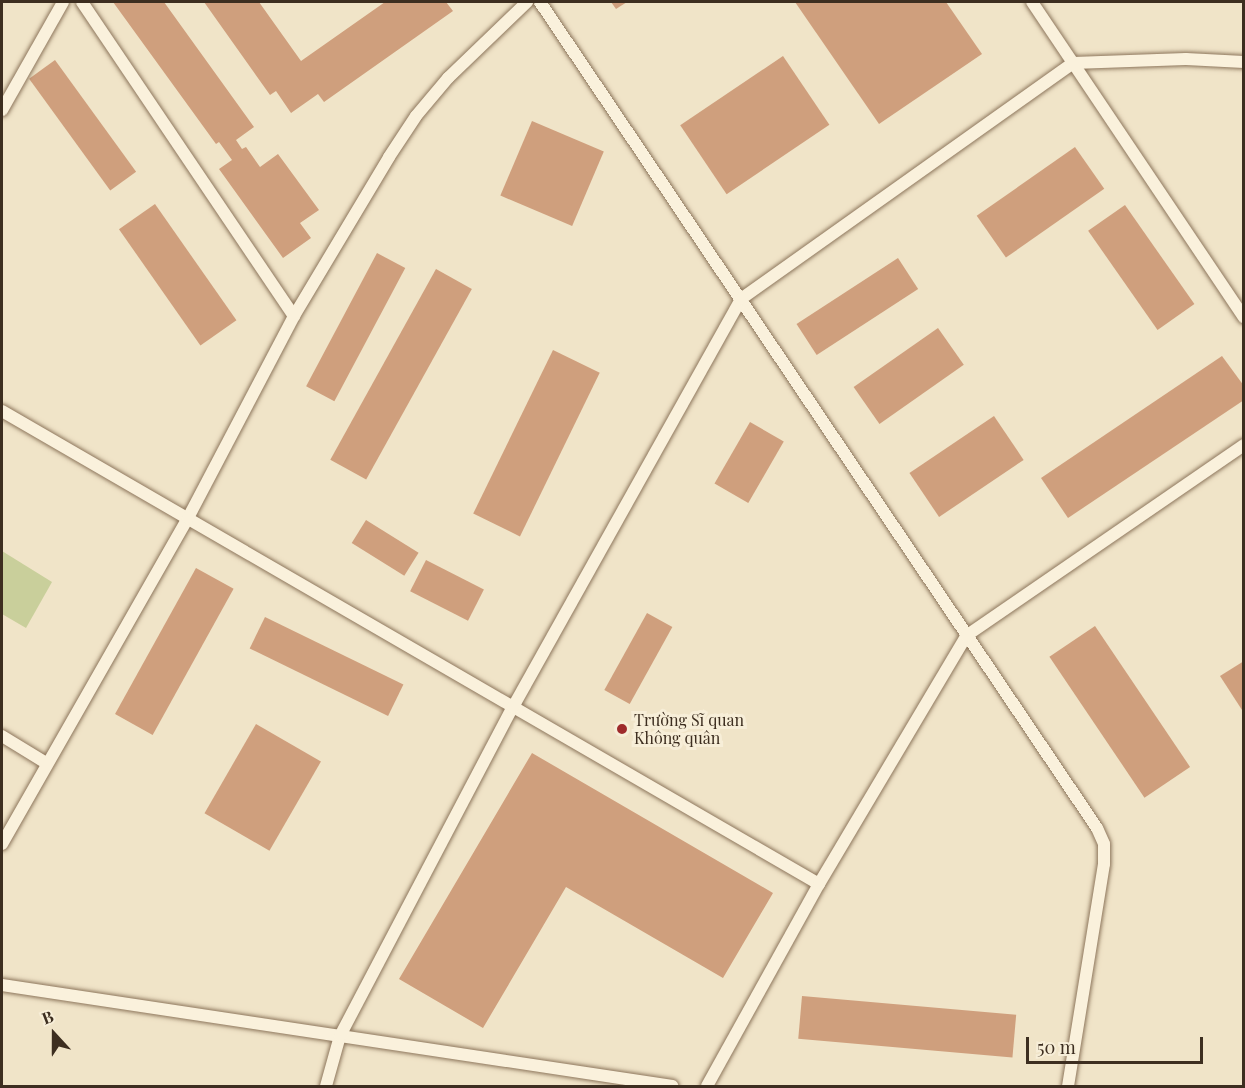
<!DOCTYPE html>
<html>
<head>
<meta charset="utf-8">
<style>
  body { margin:0 }
  #map { position:relative; width:1245px; height:1088px; overflow:hidden; background:#f0e4c8; font-family:"Playfair Display",serif }
  div>[style] { position:absolute }
  .green>* { inset:0; background:#c9cf9b }
  .building>* { inset:0; background:#cf9f7d; transform-origin:0 0 }
  .roads { filter:drop-shadow(0 0 2px #8d765c) drop-shadow(0 0 2px #8d765c) }
  .lane>* { height:12px; margin:-6px; padding:0 6px; transform-origin:6px; border-radius:6px; background:#faf1dc }
  .dots>* { width:16px; height:16px; translate:-50% -50%; box-sizing:border-box; border:3px solid #f7eed8; border-radius:50% }
  span { translate:-50% -50%; white-space:nowrap; text-align:center; line-height:1.15; -webkit-text-stroke:6px #f7eed8; paint-order:stroke }
  .poi-label { font-size:16px; color:#3d2e20 }
  .left { translate:0 -50%; text-align:left }
  .frame { position:absolute; inset:0; border:3px solid #3d2e20; pointer-events:none }
  .north { position:absolute; left:24px; top:1004px; width:60px; height:60px; -webkit-text-stroke:4px #f7eed8; paint-order:stroke; rotate:339deg; font-size:16px; font-weight:700; line-height:24px; text-align:center; color:#3d2e20 }
  .north::after { content:''; display:block; margin:auto; width:21px; height:27px; background:#3d2e20; clip-path:polygon(50% 0,100% 100%,50% 72%,0 100%) }
  .scale { position:absolute; left:1026px; top:1037px; width:177px; height:27px; box-sizing:border-box; border:3px solid #3d2e20; border-top:0; padding-left:8px; font-size:18px; line-height:21px; white-space:nowrap; color:#3d2e20; -webkit-text-stroke:4px #f7eed8; paint-order:stroke }
</style>
</head>
<body>
<div id="map">
  <div class="green">
    <i style="clip-path:polygon(2px 551px,52px 582px,26px 628px,2px 614px)"></i>
  </div>
  <div class="building">
    <i style="clip-path:polygon(113px 2px,164px 2px,254px 127px,236px 140px,242px 149px,246px 147px,260px 167px,278px 154px,319px 210px,300px 223px,311px 238px,283px 258px,219px 169px,232px 160px,219px 142px,216px 144px)"></i>
    <i style="clip-path:polygon(204px 2px,259px 2px,301px 61px,385px 2px,446px 2px,453px 11px,324px 102px,318px 94px,291px 113px,276px 91px,270px 95px)"></i>
    <i style="clip-path:polygon(611px 2px,627px 2px,616px 9px)"></i>
    <i style="clip-path:polygon(795px 2px,946px 2px,982px 54px,879px 124px)"></i>
    <i style="left:783px;top:56px;width:83px;height:124px;rotate:56deg"></i>
    <i style="left:55px;top:60px;width:138px;height:32px;rotate:54deg"></i>
    <i style="left:532px;top:121px;width:78px;height:81px;rotate:23deg"></i>
    <i style="left:1075px;top:147px;width:51px;height:120px;rotate:55deg"></i>
    <i style="left:155px;top:204px;width:142px;height:44px;rotate:55deg"></i>
    <i style="left:1125px;top:205px;width:121px;height:45px;rotate:55deg"></i>
    <i style="left:377px;top:253px;width:32px;height:151px;rotate:28deg"></i>
    <i style="left:898px;top:258px;width:37px;height:121px;rotate:57deg"></i>
    <i style="left:436px;top:269px;width:41px;height:218px;rotate:29deg"></i>
    <i style="left:938px;top:328px;width:45px;height:103px;rotate:55deg"></i>
    <i style="left:553px;top:350px;width:52px;height:182px;rotate:26deg"></i>
    <i style="clip-path:polygon(1222px 356px,1244px 386px,1244px 400px,1068px 518px,1041px 478px)"></i>
    <i style="left:994px;top:416px;width:53px;height:102px;rotate:56deg"></i>
    <i style="left:750px;top:422px;width:39px;height:71px;rotate:30deg"></i>
    <i style="left:366px;top:520px;width:62px;height:27px;rotate:32deg"></i>
    <i style="left:426px;top:560px;width:65px;height:35px;rotate:27deg"></i>
    <i style="left:196px;top:568px;width:43px;height:167px;rotate:29deg"></i>
    <i style="left:647px;top:613px;width:29px;height:88px;rotate:29deg"></i>
    <i style="left:265px;top:617px;width:154px;height:35px;rotate:26deg"></i>
    <i style="left:1095px;top:626px;width:170px;height:55px;rotate:56deg"></i>
    <i style="clip-path:polygon(1244px 661px,1244px 709px,1242px 710px,1220px 676px)"></i>
    <i style="left:256px;top:724px;width:75px;height:103px;rotate:30deg"></i>
    <i style="clip-path:polygon(532px 753px,773px 893px,723px 978px,566px 887px,483px 1028px,399px 979px)"></i>
    <i style="left:802px;top:996px;width:215px;height:43px;rotate:5deg"></i>
  </div>
  <div class="roads">
    <div class="lane">
      <i style="left:82px;top:2px;width:379px;rotate:56deg"></i>
      <i style="left:540px;top:2px;width:996px;rotate:56.01deg"></i>
      <i style="left:1097px;top:828px;width:17px;rotate:66deg"></i>
      <i style="left:1104px;top:844px;width:20px;rotate:90deg"></i>
      <i style="left:1104px;top:864px;width:225px;rotate:99.2deg"></i>
      <i style="left:1032px;top:2px;width:380px;rotate:56.1deg"></i>
      <i style="left:2px;top:110px;width:124px;rotate:-60.5deg"></i>
      <i style="left:2px;top:411px;width:944px;rotate:30.07deg"></i>
      <i style="left:2px;top:736px;width:52px;rotate:31.5deg"></i>
      <i style="left:2px;top:844px;width:375px;rotate:-60.3deg"></i>
      <i style="left:188px;top:518px;width:228px;rotate:-62.3deg"></i>
      <i style="left:294px;top:316px;width:185px;rotate:-59.1deg"></i>
      <i style="left:389px;top:157px;width:49px;rotate:-56.6deg"></i>
      <i style="left:416px;top:116px;width:50px;rotate:-49.9deg"></i>
      <i style="left:448px;top:78px;width:110px;rotate:-43.9deg"></i>
      <i style="left:2px;top:985px;width:678px;rotate:8.57deg"></i>
      <i style="left:326px;top:1086px;width:52px;rotate:-74.4deg"></i>
      <i style="left:340px;top:1036px;width:372px;rotate:-62.3deg"></i>
      <i style="left:513px;top:707px;width:467px;rotate:-60.8deg"></i>
      <i style="left:741px;top:299px;width:407px;rotate:-35.4deg"></i>
      <i style="left:1073px;top:63px;width:113px;rotate:-2deg"></i>
      <i style="left:1186px;top:59px;width:58px;rotate:3deg"></i>
      <i style="left:707px;top:1086px;width:231px;rotate:-61deg"></i>
      <i style="left:819px;top:884px;width:288px;rotate:-59.3deg"></i>
      <i style="left:966px;top:636px;width:337px;rotate:-34.5deg"></i>
    </div>
  </div>
  <div class="dots">
    <i style="left:622px;top:729px;background:#9e2a2b"></i>
  </div>
  <div class="poi-label">
    <span class="left" style="left:634px;top:729px">Trường Sĩ quan<br>Không quân</span>
  </div>
  <div class="frame"></div>
  <div class="north">B</div>
  <div class="scale">50 m</div>
</div>
</body>
</html>
